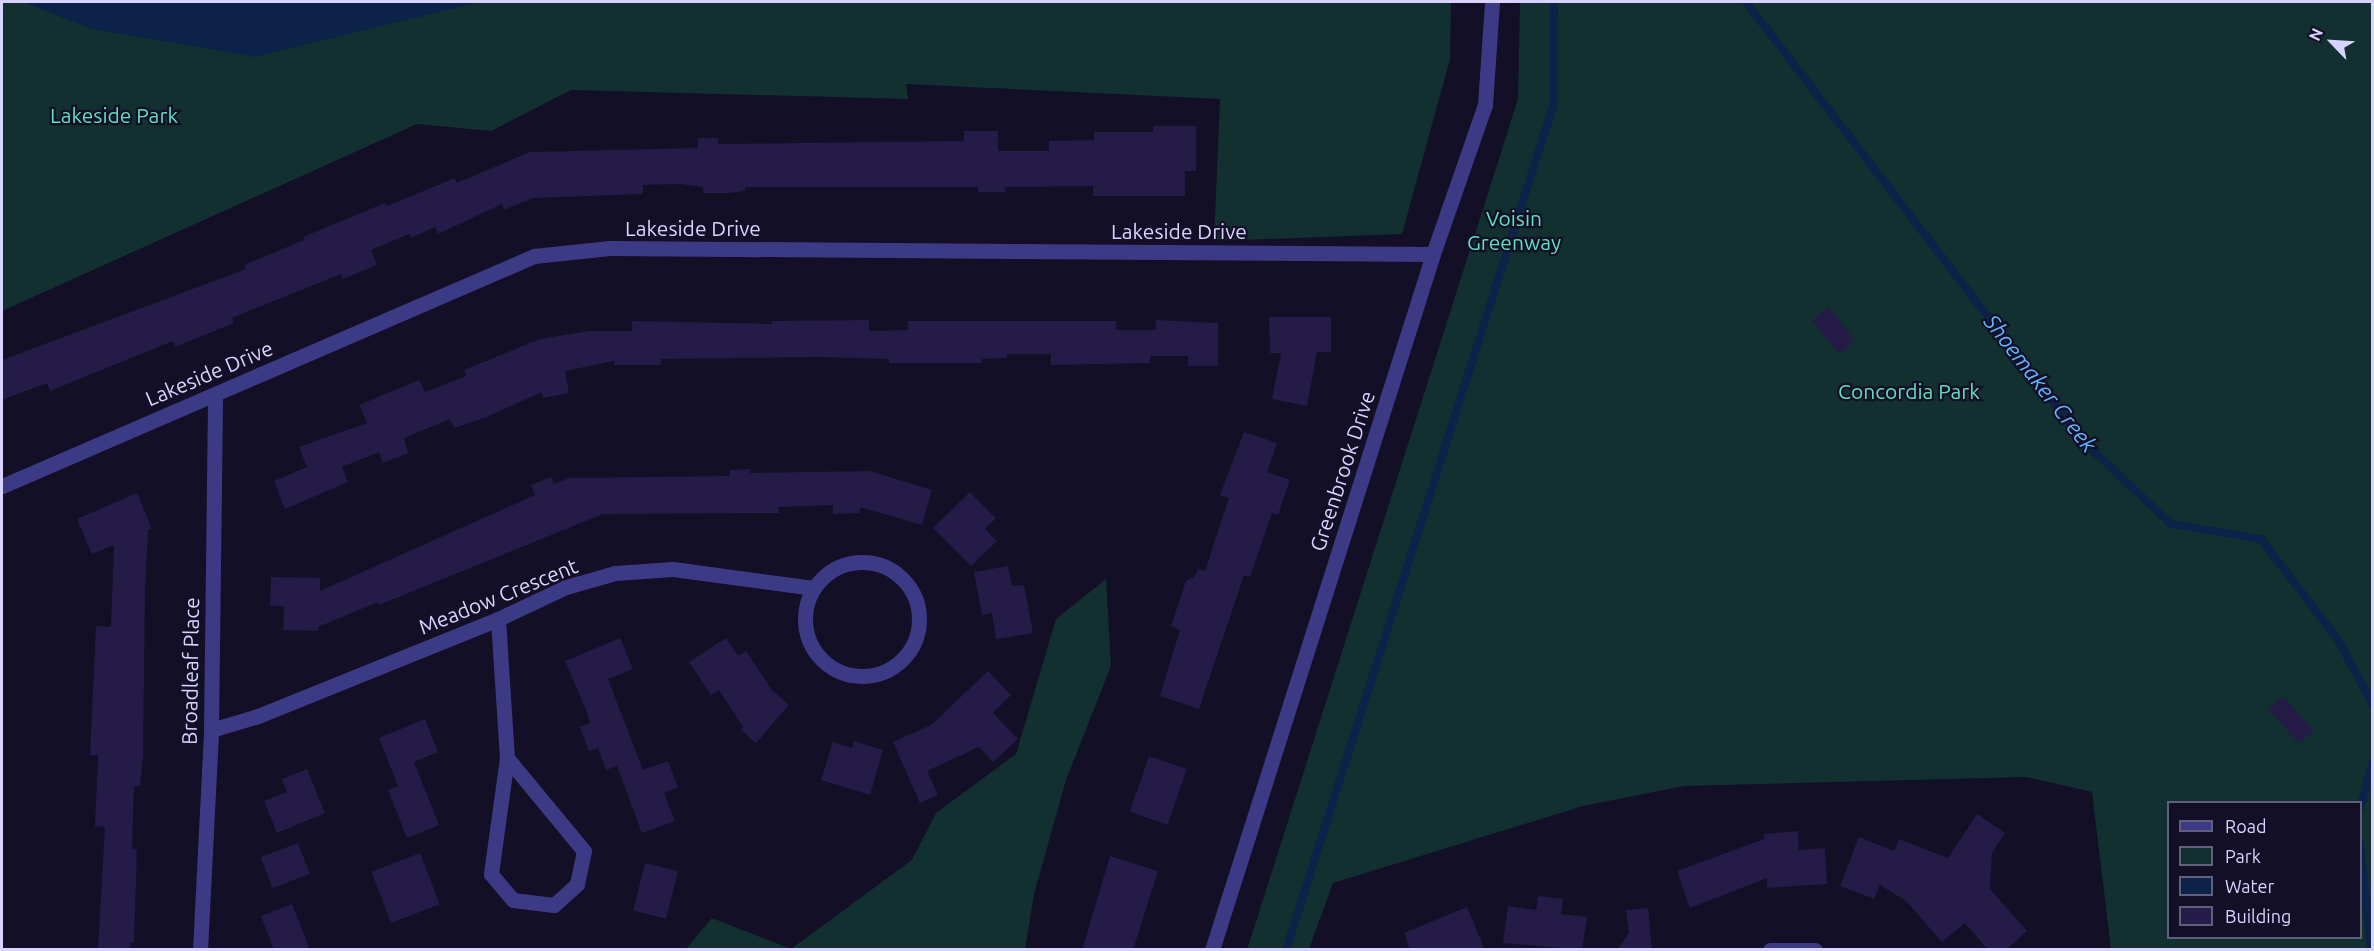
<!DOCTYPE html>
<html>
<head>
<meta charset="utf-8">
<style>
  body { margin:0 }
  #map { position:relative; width:2374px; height:951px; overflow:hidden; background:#130f26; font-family:Ubuntu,sans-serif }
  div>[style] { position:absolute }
  .green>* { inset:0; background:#12302f }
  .water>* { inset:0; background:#0c2248 }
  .stream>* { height:8px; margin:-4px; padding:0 4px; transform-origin:4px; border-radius:4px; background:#0c2248 }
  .building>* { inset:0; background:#241b47; transform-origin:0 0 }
  .minor>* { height:15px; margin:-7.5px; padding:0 7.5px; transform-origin:7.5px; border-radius:7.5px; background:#3d3a85 }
  .minor>.ring { margin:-7.5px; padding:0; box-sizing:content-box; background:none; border:15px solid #3d3a85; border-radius:50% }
  span { translate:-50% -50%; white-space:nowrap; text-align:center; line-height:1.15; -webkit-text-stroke:4.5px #130f26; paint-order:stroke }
  .park-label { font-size:21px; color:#5fe0c0 }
  .street-label { font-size:21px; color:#d9d4ff }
  .water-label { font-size:22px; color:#62b6ff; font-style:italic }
  .frame { position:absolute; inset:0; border:3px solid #d9d4ff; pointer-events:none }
  .legend { position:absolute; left:2167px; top:801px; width:195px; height:138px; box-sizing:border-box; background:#130f26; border:2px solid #625e7d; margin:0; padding:8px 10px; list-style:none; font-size:18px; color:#d9d4ff }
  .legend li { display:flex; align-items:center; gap:12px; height:30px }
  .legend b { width:30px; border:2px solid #625e7d }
  .north { position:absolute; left:2302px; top:12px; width:60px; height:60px; -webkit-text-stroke:4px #130f26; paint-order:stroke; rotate:295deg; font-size:16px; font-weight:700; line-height:24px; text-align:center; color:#d9d4ff }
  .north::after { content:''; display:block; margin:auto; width:21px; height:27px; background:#d9d4ff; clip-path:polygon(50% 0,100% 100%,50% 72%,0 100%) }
</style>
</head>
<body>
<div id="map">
  <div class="green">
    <i style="clip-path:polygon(2px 2px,1451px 2px,1450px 59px,1402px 234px,1214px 241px,1220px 99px,906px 84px,908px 99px,571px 90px,491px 131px,417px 124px,2px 311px)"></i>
    <i style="clip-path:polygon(evenodd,1520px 2px,2372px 2px,2372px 949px,2111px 949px,2092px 792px,2026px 777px,1684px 786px,1583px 806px,1333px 883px,1309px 949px,1247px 950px,1518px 99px,1520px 2px,2168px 802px,2360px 802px,2360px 938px,2168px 938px,2168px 802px)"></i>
    <i style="clip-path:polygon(1106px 579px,1111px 666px,1066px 780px,1034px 894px,1025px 949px,686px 949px,712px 918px,791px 949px,912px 860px,936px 813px,1016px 754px,1056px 619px)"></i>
  </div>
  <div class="water">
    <i style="clip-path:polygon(23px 2px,480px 2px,255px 57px,92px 29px)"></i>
  </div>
  <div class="stream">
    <i style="left:1746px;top:2px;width:556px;rotate:52.45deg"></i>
    <i style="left:2085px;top:443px;width:118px;rotate:43.3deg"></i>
    <i style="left:2171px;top:524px;width:91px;rotate:9.5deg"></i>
    <i style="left:2261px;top:539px;width:127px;rotate:52.7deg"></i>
    <i style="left:2338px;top:640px;width:72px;rotate:61.6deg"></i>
    <i style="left:2360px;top:808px;width:46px;rotate:-74.7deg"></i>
    <i style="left:2360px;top:844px;width:107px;rotate:84.1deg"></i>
    <i style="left:1286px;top:950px;width:885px;rotate:-72.45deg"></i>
    <i style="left:1553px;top:106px;width:104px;rotate:-89.4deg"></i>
  </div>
  <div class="building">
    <i style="clip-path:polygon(1153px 126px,1196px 126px,1196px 171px,1185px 171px,1185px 196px,1093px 196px,1093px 186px,1005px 187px,1005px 192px,978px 192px,978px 187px,745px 187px,745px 191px,731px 193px,703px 193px,703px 187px,681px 184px,643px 185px,643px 194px,533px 198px,504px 210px,502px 204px,438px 234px,435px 227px,411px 238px,409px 234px,371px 250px,377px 265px,343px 279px,341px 274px,232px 318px,234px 323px,175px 347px,173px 341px,50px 391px,47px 383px,2px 400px,2px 360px,246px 269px,244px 265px,304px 240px,303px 237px,385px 203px,387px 206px,455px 178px,456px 183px,530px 152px,698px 148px,698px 138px,718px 138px,718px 144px,964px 141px,964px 131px,998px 131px,998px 151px,1049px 151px,1049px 141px,1094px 140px,1094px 132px,1153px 132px)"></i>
    <i style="left:1828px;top:307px;width:43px;height:21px;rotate:51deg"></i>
    <i style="clip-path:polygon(1269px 317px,1331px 317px,1331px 352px,1317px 352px,1307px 406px,1272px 399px,1281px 353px,1270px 353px)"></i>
    <i style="clip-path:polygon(869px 320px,869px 331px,908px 330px,908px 321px,1116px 321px,1116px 330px,1156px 330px,1156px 320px,1218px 323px,1218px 366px,1188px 366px,1188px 356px,1150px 356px,1150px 363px,1051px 365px,1051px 354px,1007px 354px,1007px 358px,982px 359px,982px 363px,889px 363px,889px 359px,818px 357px,661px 359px,661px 365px,614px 365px,614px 361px,565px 371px,569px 393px,543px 398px,542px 392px,484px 418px,454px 428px,450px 419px,404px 438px,408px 453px,383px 463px,379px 452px,342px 467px,348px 482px,285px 509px,274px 481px,307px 467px,299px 447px,367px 423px,359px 405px,419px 380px,425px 392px,466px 376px,464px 370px,540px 339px,589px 331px,632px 331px,632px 321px,772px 324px,772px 321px)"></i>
    <i style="clip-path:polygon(1244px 432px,1277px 443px,1267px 472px,1290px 480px,1278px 515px,1272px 513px,1250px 577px,1244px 575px,1199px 709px,1160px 696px,1180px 630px,1171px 626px,1186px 581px,1195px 576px,1198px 569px,1205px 571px,1229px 498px,1220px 495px)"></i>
    <i style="clip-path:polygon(750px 469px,750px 473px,870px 471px,932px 490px,922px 525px,860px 507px,860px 513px,833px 514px,833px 505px,778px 507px,779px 513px,603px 514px,379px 605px,378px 602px,318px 627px,318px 631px,283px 630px,284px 606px,270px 606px,271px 577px,320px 578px,320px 591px,535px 495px,531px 485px,551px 477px,554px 484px,569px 478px,730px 476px,730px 470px)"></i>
    <i style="clip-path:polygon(970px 492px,996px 518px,985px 529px,997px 541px,971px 566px,933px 528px)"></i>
    <i style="clip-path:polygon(137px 493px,152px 529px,148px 530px,145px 591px,143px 757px,140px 786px,134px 786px,132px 849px,137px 850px,134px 942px,131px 942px,130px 950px,98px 950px,105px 827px,95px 826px,98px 755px,90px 755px,96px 626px,111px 627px,114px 545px,92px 554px,77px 519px)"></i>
    <i style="clip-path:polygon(1008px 566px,1012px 586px,1024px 585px,1033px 633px,996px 639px,992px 613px,982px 615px,974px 572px)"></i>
    <i style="clip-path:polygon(620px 638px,633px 669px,608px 679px,643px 770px,668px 761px,678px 787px,664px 793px,675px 821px,642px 833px,617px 766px,606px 770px,598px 748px,589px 751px,580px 727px,590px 723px,587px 712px,565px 661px)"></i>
    <i style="clip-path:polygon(726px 638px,738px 656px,746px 651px,772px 690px,789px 705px,756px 743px,741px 730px,743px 727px,719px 690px,711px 695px,689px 662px)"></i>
    <i style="clip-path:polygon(988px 671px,1011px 695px,993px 713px,1018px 739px,993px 762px,979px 747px,927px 771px,938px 795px,920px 803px,893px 742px,931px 725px)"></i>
    <i style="left:2283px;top:696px;width:46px;height:20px;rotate:48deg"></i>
    <i style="clip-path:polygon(425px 719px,438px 752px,414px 762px,439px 825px,407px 838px,388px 790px,398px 786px,379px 738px)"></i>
    <i style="clip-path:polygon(854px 741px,883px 750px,870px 795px,821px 780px,833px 742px,852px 748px)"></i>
    <i style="left:1149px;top:756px;width:40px;height:59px;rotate:19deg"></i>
    <i style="clip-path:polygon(307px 769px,325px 813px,277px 833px,264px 801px,287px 792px,282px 779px)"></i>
    <i style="clip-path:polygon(1977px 814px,2005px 833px,1992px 853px,1990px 889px,2027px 931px,2006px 950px,1988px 950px,1965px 923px,1942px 942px,1906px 901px,1880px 885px,1874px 899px,1840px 886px,1859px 837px,1894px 851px,1899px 839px,1948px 858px)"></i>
    <i style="clip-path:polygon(1798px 831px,1799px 850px,1825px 848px,1827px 884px,1767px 888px,1767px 878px,1690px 908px,1677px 871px,1764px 839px,1764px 834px)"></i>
    <i style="left:298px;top:843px;width:33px;height:40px;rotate:69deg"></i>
    <i style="left:420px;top:853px;width:55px;height:52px;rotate:69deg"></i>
    <i style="clip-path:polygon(1110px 856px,1158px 871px,1133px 950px,1082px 950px)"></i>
    <i style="left:645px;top:863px;width:34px;height:49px;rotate:14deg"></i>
    <i style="clip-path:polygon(1538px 896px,1563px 899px,1561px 914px,1587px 917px,1582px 950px,1503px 943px,1508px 906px,1536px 910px)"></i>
    <i style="clip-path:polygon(292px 904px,310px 950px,274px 950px,261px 916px)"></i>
    <i style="clip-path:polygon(1467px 907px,1485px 950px,1410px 950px,1404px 933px)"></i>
    <i style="clip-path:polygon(1648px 908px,1652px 950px,1617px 950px,1629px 933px,1626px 910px)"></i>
  </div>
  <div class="minor">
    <i style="left:2px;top:486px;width:580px;rotate:-23.38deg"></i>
    <i style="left:534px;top:256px;width:76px;rotate:-6deg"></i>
    <i style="left:610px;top:248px;width:823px;rotate:0.42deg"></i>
    <i class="ring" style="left:805px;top:562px;width:99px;height:99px"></i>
    <i style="left:498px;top:619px;width:139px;rotate:86.3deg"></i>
    <i style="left:507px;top:758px;width:117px;rotate:97.9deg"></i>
    <i style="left:491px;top:874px;width:34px;rotate:50deg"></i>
    <i style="left:513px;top:900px;width:41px;rotate:7deg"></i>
    <i style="left:554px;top:905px;width:31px;rotate:-42deg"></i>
    <i style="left:577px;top:884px;width:34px;rotate:-78deg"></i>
    <i style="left:584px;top:851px;width:121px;rotate:-129.6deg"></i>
    <i style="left:211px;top:730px;width:49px;rotate:-16.6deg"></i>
    <i style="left:258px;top:716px;width:259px;rotate:-22deg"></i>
    <i style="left:498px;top:619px;width:75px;rotate:-25.2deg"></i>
    <i style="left:566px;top:587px;width:51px;rotate:-15.9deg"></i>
    <i style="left:615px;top:573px;width:58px;rotate:-3.9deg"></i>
    <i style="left:673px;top:569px;width:142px;rotate:7.7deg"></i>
    <i style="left:200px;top:950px;width:220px;rotate:-87.1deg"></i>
    <i style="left:211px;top:730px;width:336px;rotate:-89.3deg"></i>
    <i style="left:1212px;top:950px;width:730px;rotate:-72.38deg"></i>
    <i style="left:1433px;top:254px;width:158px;rotate:-70.8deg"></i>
    <i style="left:1485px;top:105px;width:103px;rotate:-86.1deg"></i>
    <i style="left:1770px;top:950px;width:45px"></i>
  </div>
  <div class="park-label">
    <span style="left:114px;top:115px">Lakeside Park</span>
    <span style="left:1514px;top:230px">Voisin<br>Greenway</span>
    <span style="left:1909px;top:391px">Concordia Park</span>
  </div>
  <div class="street-label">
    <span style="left:693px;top:228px">Lakeside Drive</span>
    <span style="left:1179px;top:231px">Lakeside Drive</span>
    <span style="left:209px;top:373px;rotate:-23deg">Lakeside Drive</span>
    <span style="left:1342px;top:471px;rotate:-72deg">Greenbrook Drive</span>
    <span style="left:498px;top:596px;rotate:-22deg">Meadow Crescent</span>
    <span style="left:190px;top:671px;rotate:-89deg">Broadleaf Place</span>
  </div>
  <div class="water-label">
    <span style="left:2041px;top:383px;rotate:52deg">Shoemaker Creek</span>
  </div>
  <div class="frame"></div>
  <ul class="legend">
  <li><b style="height:8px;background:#3d3a85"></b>Road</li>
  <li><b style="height:16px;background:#12302f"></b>Park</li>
  <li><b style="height:16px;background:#0c2248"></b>Water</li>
  <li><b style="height:16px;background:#241b47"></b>Building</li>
  </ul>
  <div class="north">N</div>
</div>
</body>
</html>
